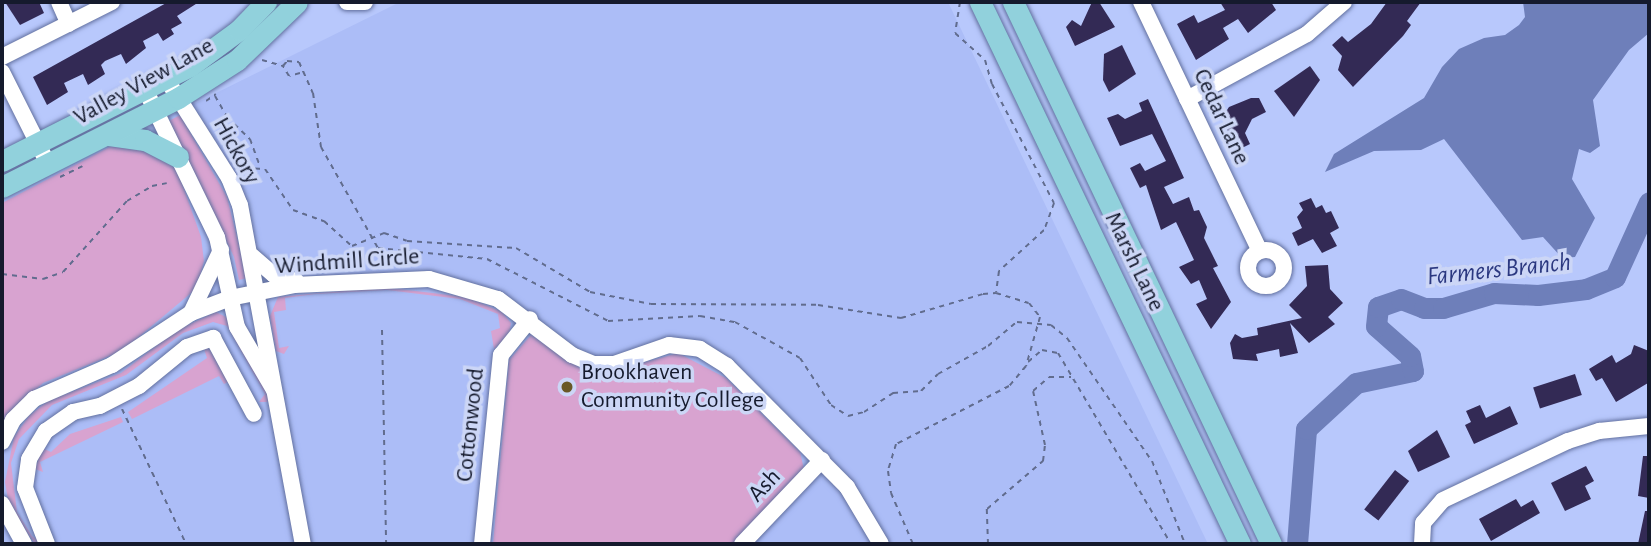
<!DOCTYPE html>
<html>
<head>
<meta charset="utf-8">
<style>
  body { margin:0 }
  #map { position:relative; width:1651px; height:546px; overflow:hidden; background:#b8c8fc; font-family:"Alegreya Sans",sans-serif }
  div>[style] { position:absolute }
  .built>* { inset:0; background:#acbdf7 }
  .green>* { inset:0; background:#d8a3d0 }
  .water>* { inset:0; background:#6e7fba }
  .river>* { height:21px; margin:-10.5px; padding:0 10.5px; transform-origin:10.5px; border-radius:10.5px; background:#6e7fba }
  .building>* { inset:0; background:#332a55; transform-origin:0 0 }
  .path>* { height:2px; margin-top:-1px; transform-origin:0; background:repeating-linear-gradient(90deg,#616c8e 0 5px,transparent 0 10px) }
  .roads { filter:drop-shadow(0 0 2px #62709f) drop-shadow(0 0 2px #62709f) }
  .minor>* { height:16px; margin:-8px; padding:0 8px; transform-origin:8px; border-radius:8px; background:#fff }
  .minor>.ring { margin:-8px; padding:0; box-sizing:content-box; background:none; border:16px solid #fff; border-radius:50% }
  .major>* { height:21px; margin:-10.5px; padding:0 10.5px; transform-origin:10.5px; border-radius:10.5px; background:#91d1dc }
  .dots>* { width:19px; height:19px; translate:-50% -50%; box-sizing:border-box; border:4px solid #ccd6f6; border-radius:50% }
  span { translate:-50% -50%; white-space:nowrap; text-align:center; line-height:1.15; -webkit-text-stroke:7px #ccd6f6; paint-order:stroke }
  .street-label { font-size:24px; color:#151a2d }
  .poi-label { font-size:24px; color:#151a2d }
  .left { translate:0 -50%; text-align:left }
  .water-label { font-size:26px; color:#2b3880; font-style:italic }
  .frame { position:absolute; inset:0; border:4px solid #151a2d; pointer-events:none }
</style>
</head>
<body>
<div id="map">
  <div class="built">
    <i style="clip-path:polygon(400px 2px,948px 2px,1208px 544px,2px 544px,2px 199px)"></i>
  </div>
  <div class="green">
    <i style="clip-path:polygon(180px 115px,227px 197px,247px 278px,239px 280px,234px 257px,169px 121px)"></i>
    <i style="clip-path:polygon(151px 143px,178px 172px,201px 237px,204px 261px,197px 288px,122px 351px,43px 383px,7px 417px,2px 429px,2px 203px,115px 144px)"></i>
    <i style="clip-path:polygon(382px 287px,466px 297px,502px 312px,511px 323px,509px 335px,494px 349px,491px 331px,500px 328px,498px 314px,460px 299px,387px 290px,315px 294px,285px 298px,286px 310px,274px 312px,279px 348px,289px 346px,284px 354px,276px 351px,270px 316px,278px 297px)"></i>
    <i style="clip-path:polygon(216px 312px,226px 317px,269px 398px,267px 402px,259px 402px,265px 394px,227px 326px,213px 322px,183px 333px,126px 375px,52px 405px,19px 439px,11px 463px,17px 512px,32px 536px,44px 544px,35px 544px,9px 506px,5px 482px,14px 437px,29px 416px,48px 401px,121px 373px,177px 330px)"></i>
    <i style="clip-path:polygon(531px 335px,580px 368px,610px 372px,678px 353px,726px 378px,800px 452px,804px 469px,732px 544px,493px 544px,509px 360px)"></i>
    <i style="clip-path:polygon(209px 348px,228px 382px,224px 384px,219px 376px,132px 419px,128px 412px,207px 358px,204px 349px)"></i>
    <i style="clip-path:polygon(121px 417px,123px 422px,40px 462px,43px 472px,35px 469px,42px 448px,51px 452px,70px 434px)"></i>
  </div>
  <div class="water">
    <i style="clip-path:polygon(1523px 2px,1649px 2px,1649px 33px,1629px 50px,1593px 100px,1600px 146px,1590px 153px,1579px 149px,1572px 179px,1595px 218px,1575px 257px,1562px 258px,1543px 237px,1522px 240px,1444px 139px,1421px 150px,1374px 151px,1325px 172px,1334px 154px,1424px 98px,1442px 67px,1459px 49px,1484px 38px,1505px 35px,1519px 25px,1525px 17px)"></i>
  </div>
  <div class="river">
    <i style="left:1297px;top:544px;width:115px;rotate:-85.5deg"></i>
    <i style="left:1306px;top:429px;width:68px;rotate:-42.6deg"></i>
    <i style="left:1356px;top:383px;width:58px;rotate:-11.9deg"></i>
    <i style="left:1413px;top:371px;width:15px;rotate:-101deg"></i>
    <i style="left:1410px;top:356px;width:45px;rotate:-138.6deg"></i>
    <i style="left:1376px;top:326px;width:19px;rotate:-84deg"></i>
    <i style="left:1378px;top:307px;width:24px;rotate:-19deg"></i>
    <i style="left:1401px;top:299px;width:25px;rotate:21deg"></i>
    <i style="left:1424px;top:308px;width:19px"></i>
    <i style="left:1443px;top:308px;width:53px;rotate:-16.4deg"></i>
    <i style="left:1494px;top:293px;width:44px;rotate:2.6deg"></i>
    <i style="left:1538px;top:295px;width:48px;rotate:-7.1deg"></i>
    <i style="left:1586px;top:289px;width:31px;rotate:-22deg"></i>
    <i style="left:1615px;top:277px;width:82px;rotate:-65.6deg"></i>
  </div>
  <div class="building">
    <i style="clip-path:polygon(5px 2px,39px 2px,44px 13px,20px 25px)"></i>
    <i style="clip-path:polygon(168px 2px,199px 2px,177px 16px,182px 23px,171px 29px,174px 34px,163px 41px,158px 33px,143px 41px,146px 48px,126px 64px,121px 54px,105px 61px,101px 65px,105px 74px,88px 85px,83px 74px,64px 83px,68px 92px,47px 105px,33px 77px)"></i>
    <i style="clip-path:polygon(1092px 2px,1099px 2px,1115px 27px,1075px 46px,1066px 27px,1072px 20px,1081px 26px)"></i>
    <i style="clip-path:polygon(1220px 2px,1271px 2px,1276px 10px,1248px 33px,1238px 19px,1223px 28px,1229px 39px,1196px 60px,1177px 24px,1194px 15px,1198px 23px,1225px 10px)"></i>
    <i style="clip-path:polygon(1387px 2px,1421px 2px,1407px 21px,1411px 25px,1403px 36px,1353px 87px,1338px 70px,1342px 56px,1332px 45px,1342px 36px,1348px 42px,1371px 24px)"></i>
    <i style="clip-path:polygon(1122px 45px,1136px 74px,1109px 92px,1103px 80px,1104px 54px)"></i>
    <i style="clip-path:polygon(1310px 66px,1320px 80px,1294px 117px,1274px 91px)"></i>
    <i style="clip-path:polygon(1251px 98px,1259px 98px,1266px 112px,1252px 119px,1245px 133px,1250px 144px,1234px 152px,1223px 116px,1229px 107px)"></i>
    <i style="clip-path:polygon(1148px 99px,1184px 178px,1164px 187px,1173px 204px,1189px 197px,1194px 211px,1199px 210px,1207px 227px,1204px 238px,1218px 266px,1213px 268px,1231px 302px,1211px 329px,1196px 304px,1207px 299px,1199px 280px,1191px 284px,1179px 267px,1194px 260px,1176px 222px,1161px 230px,1146px 185px,1140px 188px,1130px 168px,1140px 163px,1145px 171px,1166px 161px,1152px 134px,1120px 146px,1107px 118px,1118px 114px,1125px 119px,1142px 111px,1139px 103px)"></i>
    <i style="clip-path:polygon(1311px 198px,1316px 208px,1322px 205px,1326px 213px,1331px 211px,1339px 228px,1330px 233px,1337px 246px,1322px 253px,1313px 239px,1298px 246px,1292px 233px,1302px 228px,1297px 217px,1303px 210px,1299px 203px)"></i>
    <i style="clip-path:polygon(1328px 265px,1330px 289px,1343px 303px,1328px 317px,1335px 324px,1309px 343px,1290px 323px,1298px 353px,1280px 357px,1279px 349px,1256px 354px,1258px 361px,1233px 359px,1230px 343px,1235px 334px,1242px 338px,1258px 335px,1257px 328px,1302px 318px,1289px 305px,1307px 286px,1305px 266px)"></i>
    <i style="clip-path:polygon(1634px 345px,1649px 351px,1648px 383px,1616px 402px,1602px 378px,1596px 381px,1589px 369px,1612px 355px,1616px 363px,1631px 354px)"></i>
    <i style="left:1575px;top:374px;width:22px;height:44px;rotate:72deg"></i>
    <i style="clip-path:polygon(1480px 405px,1486px 418px,1510px 406px,1518px 424px,1474px 444px,1465px 425px,1471px 422px,1466px 411px)"></i>
    <i style="clip-path:polygon(1437px 430px,1450px 457px,1418px 472px,1408px 451px)"></i>
    <i style="clip-path:polygon(1643px 456px,1649px 456px,1649px 498px,1638px 496px)"></i>
    <i style="clip-path:polygon(1586px 466px,1594px 481px,1585px 486px,1591px 499px,1565px 511px,1551px 483px)"></i>
    <i style="left:1395px;top:470px;width:18px;height:50px;rotate:38deg"></i>
    <i style="clip-path:polygon(1516px 499px,1521px 507px,1533px 500px,1540px 513px,1491px 541px,1479px 519px)"></i>
    <i style="clip-path:polygon(1645px 511px,1649px 511px,1649px 544px,1638px 544px)"></i>
  </div>
  <div class="path">
    <i style="left:960px;top:2px;width:31px;rotate:99deg"></i>
    <i style="left:955px;top:33px;width:40px;rotate:42deg"></i>
    <i style="left:985px;top:60px;width:25px;rotate:74deg"></i>
    <i style="left:992px;top:84px;width:134px;rotate:62.5deg"></i>
    <i style="left:1054px;top:203px;width:29px;rotate:110deg"></i>
    <i style="left:1044px;top:230px;width:61px;rotate:137.7deg"></i>
    <i style="left:999px;top:271px;width:21px;rotate:98deg"></i>
    <i style="left:262px;top:60px;width:22px;rotate:16deg"></i>
    <i style="left:300px;top:73px;width:11px;rotate:165deg"></i>
    <i style="left:289px;top:76px;width:12px;rotate:-121deg"></i>
    <i style="left:283px;top:66px;width:6px;rotate:-51deg"></i>
    <i style="left:287px;top:61px;width:12px;rotate:5deg"></i>
    <i style="left:299px;top:62px;width:34px;rotate:66deg"></i>
    <i style="left:313px;top:93px;width:55px;rotate:81.6deg"></i>
    <i style="left:321px;top:147px;width:116px;rotate:60.6deg"></i>
    <i style="left:378px;top:248px;width:110px;rotate:5.8deg"></i>
    <i style="left:487px;top:259px;width:136px;rotate:27.1deg"></i>
    <i style="left:608px;top:321px;width:92px;rotate:-3.1deg"></i>
    <i style="left:700px;top:316px;width:36px;rotate:10deg"></i>
    <i style="left:735px;top:322px;width:74px;rotate:29deg"></i>
    <i style="left:800px;top:358px;width:56px;rotate:56.6deg"></i>
    <i style="left:831px;top:405px;width:20px;rotate:33deg"></i>
    <i style="left:848px;top:416px;width:16px;rotate:-14deg"></i>
    <i style="left:864px;top:412px;width:35px;rotate:-33deg"></i>
    <i style="left:893px;top:393px;width:28px;rotate:-4deg"></i>
    <i style="left:921px;top:391px;width:24px;rotate:-45deg"></i>
    <i style="left:938px;top:374px;width:57px;rotate:-29.2deg"></i>
    <i style="left:988px;top:346px;width:38px;rotate:-40deg"></i>
    <i style="left:1017px;top:322px;width:34px;rotate:5deg"></i>
    <i style="left:1051px;top:325px;width:21px;rotate:39deg"></i>
    <i style="left:1067px;top:338px;width:150px;rotate:55.4deg"></i>
    <i style="left:1152px;top:461px;width:89px;rotate:68.3deg"></i>
    <i style="left:215px;top:96px;width:24px;rotate:60deg"></i>
    <i style="left:227px;top:117px;width:32px;rotate:44deg"></i>
    <i style="left:250px;top:139px;width:29px;rotate:70deg"></i>
    <i style="left:206px;top:101px;width:12px;rotate:-35deg"></i>
    <i style="left:245px;top:168px;width:20px;rotate:3deg"></i>
    <i style="left:265px;top:169px;width:50px;rotate:55.7deg"></i>
    <i style="left:293px;top:210px;width:33px;rotate:20deg"></i>
    <i style="left:324px;top:221px;width:38px;rotate:42deg"></i>
    <i style="left:352px;top:246px;width:35px;rotate:-22deg"></i>
    <i style="left:384px;top:233px;width:24px;rotate:19deg"></i>
    <i style="left:407px;top:241px;width:109px;rotate:3.7deg"></i>
    <i style="left:516px;top:248px;width:86px;rotate:30.7deg"></i>
    <i style="left:590px;top:292px;width:62px;rotate:11.1deg"></i>
    <i style="left:651px;top:304px;width:167px;rotate:0.3deg"></i>
    <i style="left:818px;top:305px;width:84px;rotate:8.9deg"></i>
    <i style="left:901px;top:318px;width:85px;rotate:-16.3deg"></i>
    <i style="left:983px;top:294px;width:13px;rotate:-4deg"></i>
    <i style="left:996px;top:293px;width:34px;rotate:17deg"></i>
    <i style="left:1029px;top:303px;width:18px;rotate:52deg"></i>
    <i style="left:1040px;top:317px;width:51px;rotate:105.9deg"></i>
    <i style="left:1026px;top:366px;width:26px;rotate:130deg"></i>
    <i style="left:1009px;top:386px;width:127px;rotate:152.8deg"></i>
    <i style="left:896px;top:444px;width:28px;rotate:107deg"></i>
    <i style="left:888px;top:471px;width:22px;rotate:82deg"></i>
    <i style="left:891px;top:493px;width:56px;rotate:66.7deg"></i>
    <i style="left:60px;top:177px;width:25px;rotate:-26deg"></i>
    <i style="left:2px;top:274px;width:41px;rotate:7deg"></i>
    <i style="left:43px;top:279px;width:21px;rotate:-19deg"></i>
    <i style="left:63px;top:272px;width:96px;rotate:-48deg"></i>
    <i style="left:127px;top:201px;width:29px;rotate:-31deg"></i>
    <i style="left:152px;top:186px;width:15px;rotate:-11deg"></i>
    <i style="left:382px;top:330px;width:214px;rotate:88.9deg"></i>
    <i style="left:1028px;top:362px;width:18px;rotate:-41deg"></i>
    <i style="left:1042px;top:350px;width:16px;rotate:11deg"></i>
    <i style="left:1058px;top:353px;width:222px;rotate:59.4deg"></i>
    <i style="left:122px;top:409px;width:149px;rotate:64.6deg"></i>
    <i style="left:988px;top:544px;width:35px;rotate:-92deg"></i>
    <i style="left:987px;top:509px;width:74px;rotate:-40.6deg"></i>
    <i style="left:1043px;top:461px;width:16px;rotate:-83deg"></i>
    <i style="left:1045px;top:445px;width:55px;rotate:-102.5deg"></i>
    <i style="left:1033px;top:391px;width:21px;rotate:-41deg"></i>
    <i style="left:1049px;top:377px;width:22px"></i>
  </div>
  <div class="roads">
    <div class="minor">
      <i style="left:59px;top:2px;width:24px;rotate:66deg"></i>
      <i style="left:347px;top:2px;width:18px"></i>
      <i style="left:1141px;top:2px;width:276px;rotate:64.5deg"></i>
      <i style="left:2px;top:57px;width:123px;rotate:-26.6deg"></i>
      <i style="left:2px;top:72px;width:103px;rotate:63.4deg"></i>
      <i style="left:167px;top:80px;width:116px;rotate:57.7deg"></i>
      <i style="left:229px;top:178px;width:29px;rotate:68deg"></i>
      <i style="left:240px;top:205px;width:345px;rotate:79.5deg"></i>
      <i style="left:146px;top:91px;width:162px;rotate:64.1deg"></i>
      <i style="left:217px;top:237px;width:92px;rotate:77.5deg"></i>
      <i style="left:237px;top:327px;width:73px;rotate:59.6deg"></i>
      <i style="left:1187px;top:99px;width:136px;rotate:-28.4deg"></i>
      <i style="left:1307px;top:34px;width:49px;rotate:-40.9deg"></i>
      <i class="ring" style="left:1248px;top:250px;width:20px;height:20px"></i>
      <i style="left:252px;top:256px;width:29px;rotate:41deg"></i>
      <i style="left:274px;top:275px;width:23px;rotate:15deg"></i>
      <i style="left:191px;top:313px;width:70px;rotate:-64.5deg"></i>
      <i style="left:2px;top:442px;width:25px;rotate:-63deg"></i>
      <i style="left:13px;top:420px;width:30px;rotate:-45deg"></i>
      <i style="left:34px;top:399px;width:85px;rotate:-23.6deg"></i>
      <i style="left:112px;top:365px;width:95px;rotate:-33.4deg"></i>
      <i style="left:191px;top:313px;width:42px;rotate:-21deg"></i>
      <i style="left:230px;top:298px;width:65px;rotate:-11.5deg"></i>
      <i style="left:294px;top:285px;width:135px;rotate:-2.5deg"></i>
      <i style="left:429px;top:279px;width:72px;rotate:16.2deg"></i>
      <i style="left:498px;top:299px;width:93px;rotate:37.1deg"></i>
      <i style="left:572px;top:355px;width:23px;rotate:23deg"></i>
      <i style="left:593px;top:364px;width:21px"></i>
      <i style="left:614px;top:364px;width:58px;rotate:-19.1deg"></i>
      <i style="left:669px;top:345px;width:31px;rotate:7deg"></i>
      <i style="left:700px;top:349px;width:32px;rotate:32deg"></i>
      <i style="left:727px;top:366px;width:170px;rotate:45.2deg"></i>
      <i style="left:847px;top:487px;width:66px;rotate:59.2deg"></i>
      <i style="left:2px;top:504px;width:46px;rotate:61.2deg"></i>
      <i style="left:47px;top:544px;width:60px;rotate:-111.4deg"></i>
      <i style="left:25px;top:488px;width:29px;rotate:-82deg"></i>
      <i style="left:29px;top:459px;width:33px;rotate:-59deg"></i>
      <i style="left:46px;top:431px;width:33px;rotate:-35deg"></i>
      <i style="left:73px;top:412px;width:28px;rotate:-13deg"></i>
      <i style="left:100px;top:406px;width:44px;rotate:-27.1deg"></i>
      <i style="left:139px;top:386px;width:62px;rotate:-39.1deg"></i>
      <i style="left:187px;top:347px;width:28px;rotate:-19deg"></i>
      <i style="left:213px;top:338px;width:86px;rotate:61.7deg"></i>
      <i style="left:482px;top:544px;width:190px;rotate:-84.3deg"></i>
      <i style="left:501px;top:355px;width:46px;rotate:-51.1deg"></i>
      <i style="left:742px;top:544px;width:116px;rotate:-46.4deg"></i>
      <i style="left:1422px;top:544px;width:21px;rotate:-87deg"></i>
      <i style="left:1423px;top:523px;width:30px;rotate:-49deg"></i>
      <i style="left:1443px;top:500px;width:138px;rotate:-25.3deg"></i>
      <i style="left:1568px;top:441px;width:33px;rotate:-18deg"></i>
      <i style="left:1599px;top:431px;width:50px;rotate:-5.7deg"></i>
    </div>
    <div class="major">
      <i style="left:980px;top:2px;width:601px;rotate:64.37deg"></i>
      <i style="left:1013px;top:2px;width:600px;rotate:64.54deg"></i>
      <i style="left:109px;top:135px;width:36px;rotate:8deg"></i>
      <i style="left:145px;top:140px;width:37px;rotate:27deg"></i>
      <i style="left:2px;top:161px;width:211px;rotate:-26.8deg"></i>
      <i style="left:190px;top:66px;width:61px;rotate:-36.3deg"></i>
      <i style="left:239px;top:30px;width:39px;rotate:-46deg"></i>
      <i style="left:2px;top:187px;width:197px;rotate:-26.8deg"></i>
      <i style="left:178px;top:98px;width:70px;rotate:-32.8deg"></i>
      <i style="left:237px;top:60px;width:83px;rotate:-44deg"></i>
    </div>
  </div>
  <div class="dots">
    <i style="left:567px;top:387px;background:#695826"></i>
  </div>
  <div class="street-label">
    <span style="left:144px;top:82px;rotate:-29deg">Valley View Lane</span>
    <span style="left:1221px;top:117px;rotate:65deg">Cedar Lane</span>
    <span style="left:236px;top:151px;rotate:61deg">Hickory</span>
    <span style="left:347px;top:262px;rotate:-4deg">Windmill Circle</span>
    <span style="left:1134px;top:262px;rotate:64deg">Marsh Lane</span>
    <span style="left:471px;top:425px;rotate:-84deg">Cottonwood</span>
    <span style="left:765px;top:486px;rotate:-47deg">Ash</span>
  </div>
  <div class="poi-label">
    <span class="left" style="left:581px;top:387px">Brookhaven<br>Community College</span>
  </div>
  <div class="water-label">
    <span style="left:1499px;top:270px;rotate:-6deg">Farmers Branch</span>
  </div>
  <div class="frame"></div>
</div>
</body>
</html>
